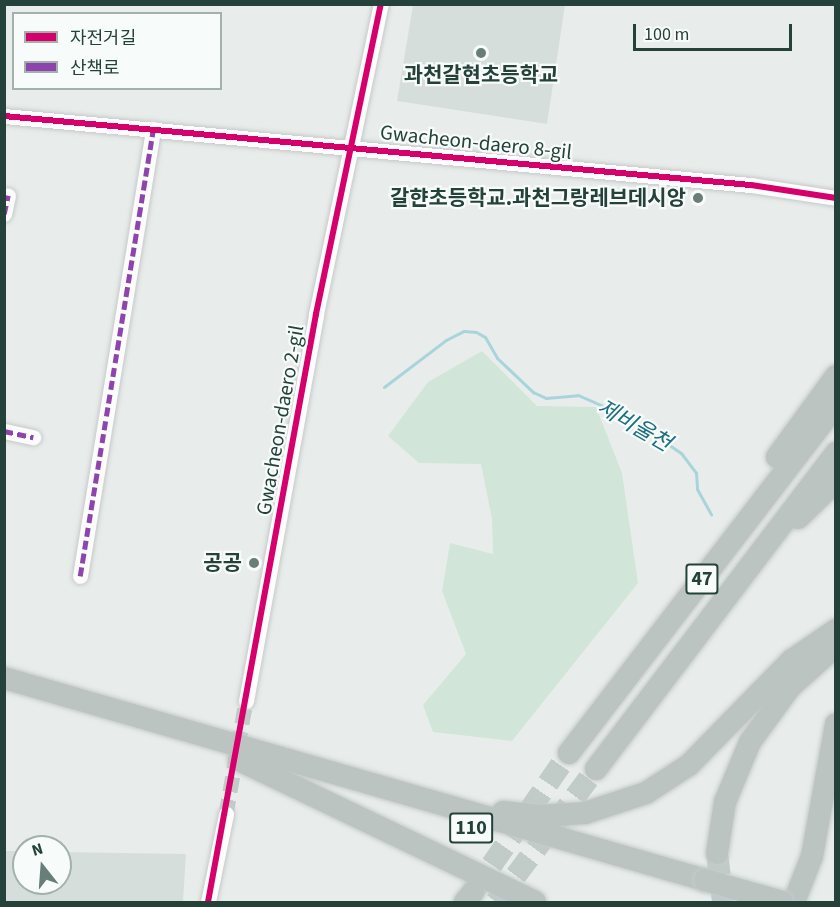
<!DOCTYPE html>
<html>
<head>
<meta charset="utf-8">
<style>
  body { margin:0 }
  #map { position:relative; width:840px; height:907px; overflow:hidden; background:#e8edeb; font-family:"Source Sans 3","Noto Sans KR",sans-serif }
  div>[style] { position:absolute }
  .built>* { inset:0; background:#d6dedb }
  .green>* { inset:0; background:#d1e6d8 }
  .stream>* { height:3px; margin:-1.5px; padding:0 1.5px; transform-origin:1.5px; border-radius:1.5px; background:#a9d4db }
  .minor-tunnel>* { height:15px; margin-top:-7.5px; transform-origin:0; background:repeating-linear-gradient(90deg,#c1cbc8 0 15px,transparent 0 23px) }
  .highway-tunnel>* { height:22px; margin-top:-11px; transform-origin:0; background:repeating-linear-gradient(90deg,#c1cbc8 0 22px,transparent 0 33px) }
  .roads { filter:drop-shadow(0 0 2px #c5cac8) drop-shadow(0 0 2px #c5cac8) }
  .minor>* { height:15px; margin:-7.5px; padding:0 7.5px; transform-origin:7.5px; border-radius:7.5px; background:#fcfcfc }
  .highway>* { height:22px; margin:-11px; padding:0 11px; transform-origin:11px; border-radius:11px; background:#bcc4c2 }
  .bridges { filter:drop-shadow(0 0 2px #c3ccc9) drop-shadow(0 0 2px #c3ccc9) }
  .highway-bridge>* { height:22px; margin:-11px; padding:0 11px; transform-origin:11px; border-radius:11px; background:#bcc4c2 }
  .quiet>* { height:4.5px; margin-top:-2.25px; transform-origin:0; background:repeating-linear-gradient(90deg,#8e44ad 0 9px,transparent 0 13.5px) }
  .cycleway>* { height:6px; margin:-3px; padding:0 3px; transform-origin:3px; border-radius:3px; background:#d6006c }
  .dots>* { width:16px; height:16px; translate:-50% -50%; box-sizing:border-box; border:3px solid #f7fbf9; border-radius:50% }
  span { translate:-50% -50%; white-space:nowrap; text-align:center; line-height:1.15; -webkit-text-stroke:4.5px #f7fbf9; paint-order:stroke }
  .shield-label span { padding:2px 4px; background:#f7fbf9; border:2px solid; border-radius:4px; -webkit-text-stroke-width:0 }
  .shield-label { font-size:20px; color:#24423a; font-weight:700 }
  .poi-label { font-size:21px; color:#24423a; font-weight:700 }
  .right { translate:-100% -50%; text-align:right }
  .street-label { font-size:21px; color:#24423a }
  .water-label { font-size:22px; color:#1c6f80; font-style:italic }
  .frame { position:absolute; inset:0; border:6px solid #24423a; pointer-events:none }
  .legend { position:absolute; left:12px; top:12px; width:210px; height:78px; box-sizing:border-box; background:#f7fbf9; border:2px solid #a3b1ad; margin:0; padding:8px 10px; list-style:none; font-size:18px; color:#24423a }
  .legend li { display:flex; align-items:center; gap:12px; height:30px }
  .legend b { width:30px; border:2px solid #a3b1ad }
  .north { position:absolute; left:12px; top:835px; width:60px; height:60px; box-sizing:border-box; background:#f7fbf9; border:2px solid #a3b1ad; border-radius:50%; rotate:343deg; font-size:16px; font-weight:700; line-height:24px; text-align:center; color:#24423a }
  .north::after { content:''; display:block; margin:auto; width:21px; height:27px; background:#697e78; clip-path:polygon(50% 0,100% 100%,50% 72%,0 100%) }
  .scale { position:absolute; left:633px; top:24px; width:159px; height:27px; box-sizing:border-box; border:3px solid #24423a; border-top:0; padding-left:8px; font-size:18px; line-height:21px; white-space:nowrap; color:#24423a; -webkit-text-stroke:4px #f7fbf9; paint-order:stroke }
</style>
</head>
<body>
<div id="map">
  <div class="built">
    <i style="clip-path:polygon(413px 5px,565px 5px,547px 124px,397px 101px)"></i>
    <i style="clip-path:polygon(5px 851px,24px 851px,24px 883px,60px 883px,60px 852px,186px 854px,183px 902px,5px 902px)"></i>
  </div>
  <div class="green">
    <i style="clip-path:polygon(482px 351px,537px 406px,596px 407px,622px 473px,638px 583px,512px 741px,433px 732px,423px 705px,466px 654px,442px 591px,450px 543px,493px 554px,492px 519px,481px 464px,419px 463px,388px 436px,428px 382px)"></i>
  </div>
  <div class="stream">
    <i style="left:384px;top:387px;width:78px;rotate:-37.2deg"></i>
    <i style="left:446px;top:340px;width:20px;rotate:-27deg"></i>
    <i style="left:464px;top:331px;width:12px;rotate:5deg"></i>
    <i style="left:476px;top:332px;width:10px;rotate:29deg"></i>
    <i style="left:485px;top:337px;width:24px;rotate:60deg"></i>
    <i style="left:497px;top:358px;width:50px;rotate:43.4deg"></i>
    <i style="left:533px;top:392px;width:14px;rotate:25deg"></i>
    <i style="left:546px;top:398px;width:32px;rotate:-5deg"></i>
    <i style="left:578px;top:395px;width:55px;rotate:23.7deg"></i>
    <i style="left:628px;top:417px;width:64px;rotate:34.2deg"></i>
    <i style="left:681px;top:453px;width:25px;rotate:53deg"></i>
    <i style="left:696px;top:473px;width:16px;rotate:86deg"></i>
    <i style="left:697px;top:489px;width:29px;rotate:61deg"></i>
  </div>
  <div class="minor-tunnel">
    <i style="left:226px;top:814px;width:115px;rotate:-80deg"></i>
  </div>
  <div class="highway-tunnel">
    <i style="left:717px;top:853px;width:49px;rotate:83deg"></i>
    <i style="left:473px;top:892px;width:169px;rotate:-55.4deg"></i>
    <i style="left:496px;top:902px;width:166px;rotate:-53.1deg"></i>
  </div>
  <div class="roads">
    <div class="minor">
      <i style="left:4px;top:116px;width:750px;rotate:5.28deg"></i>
      <i style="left:751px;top:185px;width:86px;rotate:8.7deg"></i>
      <i style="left:4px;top:214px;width:19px;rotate:-78deg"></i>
      <i style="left:4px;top:431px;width:30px;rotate:12deg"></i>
      <i style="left:80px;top:576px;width:453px;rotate:-80.7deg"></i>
      <i style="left:246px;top:701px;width:393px;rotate:-79.7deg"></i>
      <i style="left:316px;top:314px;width:317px;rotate:-78.2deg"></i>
      <i style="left:208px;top:902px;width:90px;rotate:-78.4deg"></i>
    </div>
    <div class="highway">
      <i style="left:777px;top:457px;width:100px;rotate:-53.9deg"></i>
      <i style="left:798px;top:518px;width:53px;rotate:-44.2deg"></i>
      <i style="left:4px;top:678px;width:730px;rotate:16.07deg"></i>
      <i style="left:569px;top:753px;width:439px;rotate:-52.5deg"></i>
      <i style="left:239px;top:760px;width:328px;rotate:25.6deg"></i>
      <i style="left:596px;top:769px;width:397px;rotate:-52.8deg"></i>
      <i style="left:503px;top:812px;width:37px;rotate:6deg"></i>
      <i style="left:540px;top:816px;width:45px;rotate:-3.8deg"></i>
      <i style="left:585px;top:813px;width:64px;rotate:-18.2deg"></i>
      <i style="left:646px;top:793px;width:51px;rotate:-33.1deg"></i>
      <i style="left:689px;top:765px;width:147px;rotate:-45.6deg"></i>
      <i style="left:792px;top:660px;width:53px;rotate:-34.3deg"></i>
      <i style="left:717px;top:853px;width:52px;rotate:-81.1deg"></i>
      <i style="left:725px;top:802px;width:65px;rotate:-67.4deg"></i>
      <i style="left:750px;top:742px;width:68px;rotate:-54deg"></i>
      <i style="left:790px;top:687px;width:62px;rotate:-41.7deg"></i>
      <i style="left:465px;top:902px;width:13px;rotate:-51deg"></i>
      <i style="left:794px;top:902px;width:49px;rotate:-68.6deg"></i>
      <i style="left:812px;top:856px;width:134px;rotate:-79.7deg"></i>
    </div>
  </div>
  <div class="bridges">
    <div class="highway-bridge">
      <i style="left:705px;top:880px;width:80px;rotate:15.9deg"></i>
    </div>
  </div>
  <div class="quiet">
    <i style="left:4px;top:214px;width:19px;rotate:-78deg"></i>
    <i style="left:4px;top:431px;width:30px;rotate:12deg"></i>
    <i style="left:80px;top:576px;width:453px;rotate:-80.7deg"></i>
  </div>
  <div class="cycleway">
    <i style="left:4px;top:116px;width:750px;rotate:5.28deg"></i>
    <i style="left:751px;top:185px;width:86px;rotate:8.7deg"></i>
    <i style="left:208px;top:902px;width:598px;rotate:-79.59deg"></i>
    <i style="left:316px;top:314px;width:317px;rotate:-78.2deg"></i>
  </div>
  <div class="dots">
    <i style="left:481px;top:53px;background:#697e78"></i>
    <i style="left:698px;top:198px;background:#697e78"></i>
    <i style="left:254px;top:563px;background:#697e78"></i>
  </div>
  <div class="shield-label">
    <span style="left:702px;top:579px">47</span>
    <span style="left:471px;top:828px">110</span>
  </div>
  <div class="poi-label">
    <span style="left:481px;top:75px">과천갈현초등학교</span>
    <span class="right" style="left:686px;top:198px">갈햔초등학교.과천그랑레브데시앙</span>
    <span class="right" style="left:242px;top:563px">공공</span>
  </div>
  <div class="street-label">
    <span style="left:476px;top:142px;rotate:6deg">Gwacheon-daero 8-gil</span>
    <span style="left:280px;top:420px;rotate:-80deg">Gwacheon-daero 2-gil</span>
  </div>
  <div class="water-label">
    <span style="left:634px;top:426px;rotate:30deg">제비울천</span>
  </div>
  <div class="frame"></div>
  <ul class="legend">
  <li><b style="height:8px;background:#d6006c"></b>자전거길</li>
  <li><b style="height:8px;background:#8e44ad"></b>산책로</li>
  </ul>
  <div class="north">N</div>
  <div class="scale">100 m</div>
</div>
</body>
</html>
